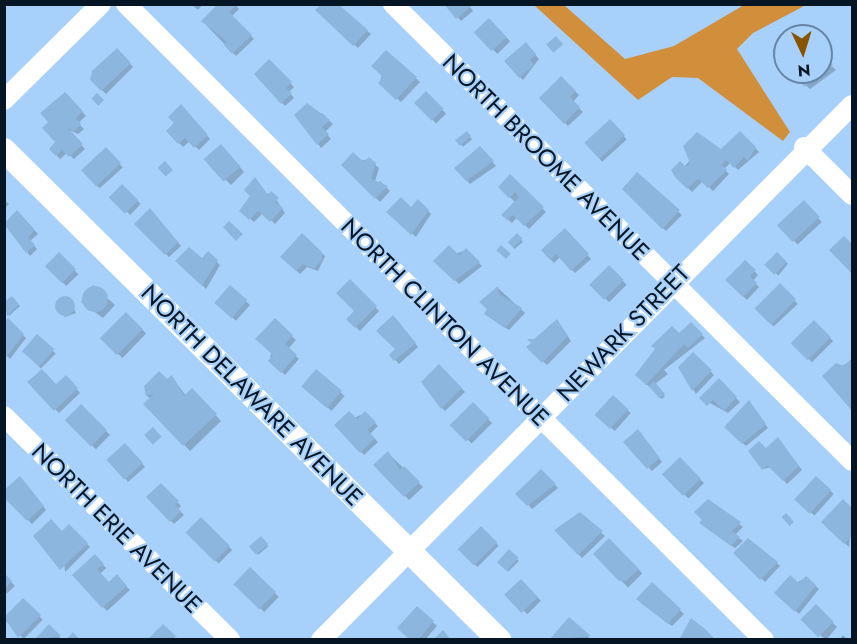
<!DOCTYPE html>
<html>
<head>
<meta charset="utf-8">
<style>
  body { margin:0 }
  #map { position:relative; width:857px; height:644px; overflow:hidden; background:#a7d1fb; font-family:Jost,sans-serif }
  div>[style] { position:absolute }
  .forest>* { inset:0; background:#d28f3b }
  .shadow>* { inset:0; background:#0003; transform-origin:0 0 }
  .building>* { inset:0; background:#8db6df; transform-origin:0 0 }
  .round { border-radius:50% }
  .minor>* { height:20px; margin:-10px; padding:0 10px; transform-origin:10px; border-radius:10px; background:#fff }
  .tertiary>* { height:24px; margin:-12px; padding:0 12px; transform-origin:12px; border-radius:12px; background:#fff }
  span { translate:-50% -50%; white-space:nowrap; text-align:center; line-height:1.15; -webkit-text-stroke:4.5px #a7d1fb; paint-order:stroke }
  .street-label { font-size:24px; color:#061524 }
  .frame { position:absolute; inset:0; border:6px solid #061524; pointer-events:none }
  .north { position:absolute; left:773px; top:24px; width:60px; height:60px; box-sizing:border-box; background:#a7d1fb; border:2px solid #6786a5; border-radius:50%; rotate:176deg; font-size:16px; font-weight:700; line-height:24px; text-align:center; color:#061524 }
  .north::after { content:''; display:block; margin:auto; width:21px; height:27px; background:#885400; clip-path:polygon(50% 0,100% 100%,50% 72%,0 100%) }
</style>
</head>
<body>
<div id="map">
  <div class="forest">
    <i style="clip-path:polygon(534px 5px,564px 5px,625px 59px,674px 46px,744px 5px,806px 5px,753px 33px,737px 49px,790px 132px,783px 141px,698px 78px,672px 77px,638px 100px)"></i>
  </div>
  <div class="shadow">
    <i style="clip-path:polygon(191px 4px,203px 4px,198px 10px)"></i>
    <i style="clip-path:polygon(235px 4px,239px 9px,232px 16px,254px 39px,236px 56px,206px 25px)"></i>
    <i style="clip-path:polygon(336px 4px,371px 34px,358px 48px,317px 10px)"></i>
    <i style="clip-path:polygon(446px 4px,468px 4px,473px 11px,461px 21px)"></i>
    <i style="left:489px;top:20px;width:30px;height:18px;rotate:45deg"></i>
    <i style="clip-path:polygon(526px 44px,539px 59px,523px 80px,520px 77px)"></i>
    <i style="clip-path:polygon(117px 50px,133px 67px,106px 94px,92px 80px)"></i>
    <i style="clip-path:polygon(387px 52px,420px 82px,401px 102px,380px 83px)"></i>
    <i style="clip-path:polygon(821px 56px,836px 70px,810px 89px,791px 72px,821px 72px)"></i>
    <i style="clip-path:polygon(269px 61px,294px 87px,289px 92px,294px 98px,285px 106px,256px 74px)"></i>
    <i style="clip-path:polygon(561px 78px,579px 95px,573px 102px,583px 112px,568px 126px,541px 98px)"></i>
    <i style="left:426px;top:93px;width:29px;height:14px;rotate:46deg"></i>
    <i style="clip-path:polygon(65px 94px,86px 116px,78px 123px,84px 129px,78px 134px,65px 128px,85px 149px,74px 159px,67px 153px,60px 159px,51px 149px,58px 142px,50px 122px)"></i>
    <i style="clip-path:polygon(184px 110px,210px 139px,199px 150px,190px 141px,183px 147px,168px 131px)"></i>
    <i style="clip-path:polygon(322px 113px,333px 124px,325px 132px,331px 139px,321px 148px,296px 115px)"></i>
    <i style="left:610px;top:121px;width:25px;height:33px;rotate:48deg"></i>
    <i style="left:467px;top:133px;width:8px;height:12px;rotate:50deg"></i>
    <i style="clip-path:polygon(741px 133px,759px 152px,738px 170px,731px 162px,724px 169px,729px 174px,713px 191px,703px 181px,692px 192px,676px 176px,692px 158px,721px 151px)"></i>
    <i style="clip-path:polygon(480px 148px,496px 166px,470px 184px,456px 168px)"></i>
    <i style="left:106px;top:149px;width:25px;height:31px;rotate:48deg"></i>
    <i style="clip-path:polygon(225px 150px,244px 172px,231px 185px,207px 161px)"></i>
    <i style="clip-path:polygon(369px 159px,379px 168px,374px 185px,380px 181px,390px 191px,380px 202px,343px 165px)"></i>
    <i style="clip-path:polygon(637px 174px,682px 215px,666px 231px,624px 189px)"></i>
    <i style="clip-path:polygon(510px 176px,546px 212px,529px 229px,517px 217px,512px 223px,503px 215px,515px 202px,500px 187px)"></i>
    <i style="left:122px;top:187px;width:25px;height:15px;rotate:42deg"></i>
    <i style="clip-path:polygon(272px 193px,285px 213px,275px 224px,263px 213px,254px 222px,241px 210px,252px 196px)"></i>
    <i style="clip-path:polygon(4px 200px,9px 204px,4px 209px)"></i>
    <i style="clip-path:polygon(418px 201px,431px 214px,416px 237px,389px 212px,411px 209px)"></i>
    <i style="left:804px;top:203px;width:26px;height:33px;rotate:47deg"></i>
    <i style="clip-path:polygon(17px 212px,38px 234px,30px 241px,37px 249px,30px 256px,5px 223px)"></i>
    <i style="clip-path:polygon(153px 214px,181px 246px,169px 257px,136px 224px)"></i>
    <i style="clip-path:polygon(565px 231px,591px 259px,575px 273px,560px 257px,554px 263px,543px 251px)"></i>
    <i style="clip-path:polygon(302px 235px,325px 256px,318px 271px,307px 267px,300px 274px,282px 257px)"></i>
    <i style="left:517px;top:235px;width:9px;height:11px;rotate:49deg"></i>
    <i style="clip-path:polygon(466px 250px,482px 266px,459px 284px,436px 261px)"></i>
    <i style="clip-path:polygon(208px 253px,220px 265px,206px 289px,177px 261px,202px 260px)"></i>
    <i style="left:59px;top:254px;width:28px;height:17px;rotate:46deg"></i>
    <i style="left:777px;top:255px;width:14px;height:15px;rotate:39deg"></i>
    <i style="clip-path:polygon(745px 262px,758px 275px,753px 281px,759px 287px,747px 300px,727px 280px)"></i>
    <i style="left:609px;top:267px;width:25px;height:25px;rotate:45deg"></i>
    <i style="clip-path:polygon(350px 281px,379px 311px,360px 331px,348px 319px,356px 311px)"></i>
    <i style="clip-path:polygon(93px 285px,115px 305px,103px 318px,81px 302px)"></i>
    <i style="left:780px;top:285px;width:26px;height:33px;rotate:47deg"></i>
    <i style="left:230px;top:287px;width:27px;height:21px;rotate:42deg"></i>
    <i style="clip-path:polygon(498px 288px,525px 313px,509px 330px,489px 317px)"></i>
    <i style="clip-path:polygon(67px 296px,76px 313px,65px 317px,55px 307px)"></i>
    <i style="clip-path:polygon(12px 298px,20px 306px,9px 316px,4px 304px)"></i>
    <i style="left:126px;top:314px;width:28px;height:34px;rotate:44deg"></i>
    <i style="clip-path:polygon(8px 320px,26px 338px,10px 359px,4px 353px)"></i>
    <i style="clip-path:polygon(275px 320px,296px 340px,288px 349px,299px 359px,285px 375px,270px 361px)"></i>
    <i style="clip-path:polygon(396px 320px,418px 347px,399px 364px,391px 355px,397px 349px)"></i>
    <i style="left:814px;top:322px;width:27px;height:30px;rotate:45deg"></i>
    <i style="clip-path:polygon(691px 324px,705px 338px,664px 370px,668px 374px,655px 384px,665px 396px,662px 399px,637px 375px)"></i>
    <i style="clip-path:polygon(560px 325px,571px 341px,547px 365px,528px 347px)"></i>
    <i style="left:38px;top:336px;width:25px;height:21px;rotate:45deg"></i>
    <i style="clip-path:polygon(693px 354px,714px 375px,696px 394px,680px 367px)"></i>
    <i style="clip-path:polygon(852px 360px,852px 409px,824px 377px)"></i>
    <i style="clip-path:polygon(439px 366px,465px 392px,445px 411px,442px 408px)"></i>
    <i style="left:316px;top:371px;width:38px;height:20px;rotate:41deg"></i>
    <i style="clip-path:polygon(66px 377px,80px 393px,59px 413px,29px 382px,56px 386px)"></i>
    <i style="clip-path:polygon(172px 377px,186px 396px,192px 390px,221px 421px,190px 451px,145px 404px,151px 399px,147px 396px)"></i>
    <i style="clip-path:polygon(718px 380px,740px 402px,728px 413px,701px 398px)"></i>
    <i style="left:613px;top:397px;width:24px;height:24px;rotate:42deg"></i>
    <i style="clip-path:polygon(749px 402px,768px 428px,746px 446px,726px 427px)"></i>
    <i style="left:473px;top:404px;width:27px;height:29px;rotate:45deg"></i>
    <i style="left:81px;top:406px;width:41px;height:20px;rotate:45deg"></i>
    <i style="clip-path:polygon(365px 413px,378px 426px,370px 434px,378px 442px,364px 455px,336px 426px)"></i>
    <i style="clip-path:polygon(641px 435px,662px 462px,652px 471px,625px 442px)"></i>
    <i style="clip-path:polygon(781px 443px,802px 470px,787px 484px,772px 467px,763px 469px,766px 450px)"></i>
    <i style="clip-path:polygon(129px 448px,145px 467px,128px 482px,125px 478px)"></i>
    <i style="clip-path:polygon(391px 456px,423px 487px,409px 500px,375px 465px)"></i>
    <i style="left:680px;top:459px;width:34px;height:22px;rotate:45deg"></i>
    <i style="clip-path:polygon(541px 471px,558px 488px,532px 509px,518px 494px)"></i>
    <i style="left:816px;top:478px;width:24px;height:29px;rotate:42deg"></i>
    <i style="clip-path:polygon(23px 481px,46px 510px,32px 524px,4px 495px)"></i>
    <i style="clip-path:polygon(161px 485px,181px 506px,178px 509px,184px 515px,174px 524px,148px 497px)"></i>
    <i style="clip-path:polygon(708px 501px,743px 527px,735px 535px,743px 541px,735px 548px,704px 526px)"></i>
    <i style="clip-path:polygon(843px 501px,852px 511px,849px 547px,823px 522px)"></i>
    <i style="clip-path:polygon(580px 514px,605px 536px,582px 558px,556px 530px)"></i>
    <i style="left:201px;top:519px;width:44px;height:19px;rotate:45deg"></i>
    <i style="clip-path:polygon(69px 526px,90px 547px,65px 572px,62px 533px)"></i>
    <i style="left:481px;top:528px;width:25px;height:30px;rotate:45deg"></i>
    <i style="left:261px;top:538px;width:11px;height:13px;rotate:49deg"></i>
    <i style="left:609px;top:540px;width:47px;height:20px;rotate:45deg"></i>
    <i style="left:509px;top:551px;width:14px;height:15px;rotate:45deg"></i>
    <i style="clip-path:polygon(735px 553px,777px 563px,780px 566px,765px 582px)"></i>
    <i style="clip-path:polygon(95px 556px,106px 568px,100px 574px,109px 584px,117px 577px,130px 590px,107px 611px,74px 575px)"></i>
    <i style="left:250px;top:569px;width:40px;height:21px;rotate:44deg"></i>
    <i style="clip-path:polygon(4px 575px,15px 586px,4px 596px)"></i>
    <i style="clip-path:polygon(806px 578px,819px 589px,799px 614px,776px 593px)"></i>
    <i style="left:521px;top:581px;width:28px;height:19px;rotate:45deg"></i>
    <i style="clip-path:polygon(652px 584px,684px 614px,672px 626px,641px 603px)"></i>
    <i style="left:23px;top:600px;width:28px;height:27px;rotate:45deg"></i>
    <i style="clip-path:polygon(816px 606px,837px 627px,826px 640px,802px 619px)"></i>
    <i style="clip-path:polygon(417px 608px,437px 626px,425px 640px,411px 640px)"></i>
    <i style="clip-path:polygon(569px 619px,592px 640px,552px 640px)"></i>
    <i style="clip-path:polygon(49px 626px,62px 640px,36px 640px)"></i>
    <i style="clip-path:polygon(163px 626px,177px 640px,149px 640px)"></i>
    <i style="clip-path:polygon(843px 635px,848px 640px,839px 640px)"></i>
  </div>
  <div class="building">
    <i style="clip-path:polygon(218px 4px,237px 4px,229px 12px,252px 35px,232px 54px,224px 45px,227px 42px,201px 21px)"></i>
    <i style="clip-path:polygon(321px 4px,338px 4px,368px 30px,353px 46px,315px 10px)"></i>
    <i style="clip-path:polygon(444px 4px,469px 4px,471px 6px,456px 19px)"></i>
    <i style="left:489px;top:18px;width:26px;height:21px;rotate:47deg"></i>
    <i style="left:556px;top:36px;width:11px;height:13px;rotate:49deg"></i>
    <i style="clip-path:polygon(526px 42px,536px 54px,530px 60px,534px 65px,519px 78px,504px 61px)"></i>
    <i style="clip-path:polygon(117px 48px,131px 63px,101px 91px,90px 80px,92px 71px)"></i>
    <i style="clip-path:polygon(386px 50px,417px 77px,396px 100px,378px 83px,383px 77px,371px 66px)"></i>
    <i style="clip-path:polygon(821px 54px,833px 65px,819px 81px,814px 77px,805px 87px,789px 72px,821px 72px)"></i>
    <i style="clip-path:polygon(269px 59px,292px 82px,286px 88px,292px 93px,281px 104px,254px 74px)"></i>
    <i style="clip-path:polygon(561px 76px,576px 91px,570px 97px,580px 107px,564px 124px,539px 98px)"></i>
    <i style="left:426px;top:91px;width:25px;height:17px;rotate:45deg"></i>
    <i style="clip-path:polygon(65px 92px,83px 111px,76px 118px,81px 124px,74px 132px,67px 127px,83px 144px,69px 157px,62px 150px,56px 156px,49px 149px,55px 142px,42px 128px,48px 122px,40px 113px)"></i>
    <i style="left:97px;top:93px;width:10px;height:8px;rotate:45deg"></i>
    <i style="clip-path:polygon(307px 103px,330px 120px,322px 127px,329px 134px,317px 145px,294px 115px)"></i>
    <i style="clip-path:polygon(181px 104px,208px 135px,194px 148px,185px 138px,178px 144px,166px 131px,174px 123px,168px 117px)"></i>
    <i style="left:610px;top:119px;width:22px;height:35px;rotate:47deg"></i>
    <i style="clip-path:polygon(467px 131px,471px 136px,460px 146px,455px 140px)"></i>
    <i style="clip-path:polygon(740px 131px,756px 147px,748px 161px,744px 157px,734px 168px,726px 160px,722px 165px,727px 170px,708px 188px,698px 179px,687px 189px,675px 177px,671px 170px,680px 161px,686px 167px,690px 163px,683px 146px,697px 132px,721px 149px)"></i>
    <i style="left:221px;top:144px;width:30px;height:23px;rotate:49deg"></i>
    <i style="clip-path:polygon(480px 146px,494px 161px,466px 181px,454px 168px)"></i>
    <i style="left:106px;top:147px;width:22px;height:34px;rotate:47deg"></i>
    <i style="clip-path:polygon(353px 152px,364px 162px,369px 157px,376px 163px,371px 179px,388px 186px,375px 199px,341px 165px)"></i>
    <i style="left:165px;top:161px;width:12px;height:10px;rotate:48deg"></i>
    <i style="clip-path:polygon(637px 172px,680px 210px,662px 229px,622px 189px)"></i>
    <i style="clip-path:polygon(510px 174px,544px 207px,524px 226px,513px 215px,507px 220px,501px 215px,519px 197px,515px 192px,509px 198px,498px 187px)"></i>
    <i style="clip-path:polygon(255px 177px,268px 195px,271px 191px,279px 198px,275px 202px,283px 208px,270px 222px,258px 211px,249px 220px,239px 211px,250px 196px,244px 190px)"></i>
    <i style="left:122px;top:184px;width:23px;height:19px;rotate:45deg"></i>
    <i style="clip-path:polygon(401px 197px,411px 207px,418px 199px,429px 210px,411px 235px,386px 212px)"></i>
    <i style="left:804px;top:200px;width:23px;height:37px;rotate:47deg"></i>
    <i style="clip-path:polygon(150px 208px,178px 242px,165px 255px,134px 224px)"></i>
    <i style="clip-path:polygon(17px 210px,35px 230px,28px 237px,35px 245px,26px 253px,4px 224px)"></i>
    <i style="clip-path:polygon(229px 221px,243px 234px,236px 241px,223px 227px)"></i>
    <i style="clip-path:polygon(565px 228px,589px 254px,571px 271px,556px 254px,550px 260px,541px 250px)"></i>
    <i style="clip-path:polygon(302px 233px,322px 252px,322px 260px,314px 269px,303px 264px,296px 271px,280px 257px)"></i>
    <i style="left:517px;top:233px;width:8px;height:13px;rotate:45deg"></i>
    <i style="clip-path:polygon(844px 236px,852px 244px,852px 274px,829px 250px)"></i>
    <i style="clip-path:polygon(449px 245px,459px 255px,466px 248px,480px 262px,454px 281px,433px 261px)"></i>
    <i style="left:501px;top:245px;width:13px;height:7px;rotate:42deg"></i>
    <i style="clip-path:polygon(189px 247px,202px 258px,208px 251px,218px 260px,202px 286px,175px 261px)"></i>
    <i style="left:59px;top:252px;width:24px;height:20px;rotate:45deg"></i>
    <i style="left:777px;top:252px;width:14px;height:18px;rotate:45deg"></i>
    <i style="clip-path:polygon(745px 260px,756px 270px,750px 276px,757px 283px,743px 297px,725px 280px)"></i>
    <i style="left:609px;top:265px;width:21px;height:28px;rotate:45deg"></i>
    <i style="clip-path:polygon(350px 279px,377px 306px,355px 328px,346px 319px,354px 311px,336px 293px)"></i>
    <i style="left:780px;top:283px;width:23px;height:36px;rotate:45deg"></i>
    <i style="left:230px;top:285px;width:23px;height:24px;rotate:41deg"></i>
    <i class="round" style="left:82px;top:286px;width:26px;height:26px"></i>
    <i style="clip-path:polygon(498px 286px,499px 294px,522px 308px,505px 328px,484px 314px,487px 309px,479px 302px)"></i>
    <i style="clip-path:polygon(12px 296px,19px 304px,7px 316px,4px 302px)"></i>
    <i class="round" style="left:55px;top:296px;width:20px;height:20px"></i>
    <i style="left:126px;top:312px;width:24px;height:37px;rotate:45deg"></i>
    <i style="clip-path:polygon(393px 315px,416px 343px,394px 361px,389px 355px,395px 349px,376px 331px)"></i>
    <i style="clip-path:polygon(8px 318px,24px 334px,6px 357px,4px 322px)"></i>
    <i style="clip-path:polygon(275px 318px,293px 335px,285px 344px,297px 355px,281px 373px,268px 361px,273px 355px,255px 339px)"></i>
    <i style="clip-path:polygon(557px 319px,568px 336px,542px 363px,526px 347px,531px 343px,527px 339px,534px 339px)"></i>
    <i style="left:814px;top:320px;width:24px;height:33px;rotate:45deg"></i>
    <i style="clip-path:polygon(691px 322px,703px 334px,688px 348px,684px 344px,646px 385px,635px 375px,655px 349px,651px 346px,672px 326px,679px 333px)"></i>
    <i style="left:37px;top:334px;width:23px;height:23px;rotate:41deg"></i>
    <i style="clip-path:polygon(693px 352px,712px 370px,692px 391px,678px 367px)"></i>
    <i style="clip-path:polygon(852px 358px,852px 411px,822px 376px,836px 363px,844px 366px)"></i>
    <i style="clip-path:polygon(439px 364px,462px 388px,441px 409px,421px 382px)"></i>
    <i style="clip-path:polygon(42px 369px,56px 384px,66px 375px,78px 388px,54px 411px,27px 382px)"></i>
    <i style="left:316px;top:369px;width:34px;height:23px;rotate:40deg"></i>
    <i style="clip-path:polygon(159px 371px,167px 379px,172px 375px,184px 396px,192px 388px,217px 414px,183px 446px,143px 404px,154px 394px,146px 396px,144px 386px)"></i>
    <i style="clip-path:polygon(719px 378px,737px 397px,724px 411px,713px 400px,707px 406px,699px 398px)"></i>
    <i style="left:654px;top:381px;width:17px;height:7px;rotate:50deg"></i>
    <i style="left:613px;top:395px;width:21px;height:27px;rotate:43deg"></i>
    <i style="clip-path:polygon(749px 400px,766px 424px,742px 444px,724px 427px)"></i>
    <i style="left:473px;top:402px;width:23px;height:33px;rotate:45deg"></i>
    <i style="left:81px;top:404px;width:37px;height:23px;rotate:45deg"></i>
    <i style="clip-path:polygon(349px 411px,357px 419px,365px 411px,376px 422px,367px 430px,375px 438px,360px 453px,334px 425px)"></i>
    <i style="left:153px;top:427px;width:13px;height:12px;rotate:48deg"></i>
    <i style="clip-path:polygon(638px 429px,660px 458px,647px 469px,623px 442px)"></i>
    <i style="clip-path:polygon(778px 437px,799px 466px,783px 481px,767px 465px,762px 470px,748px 451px,759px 441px,766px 448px)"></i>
    <i style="left:125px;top:443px;width:27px;height:25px;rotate:48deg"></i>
    <i style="clip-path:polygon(388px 451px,400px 470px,404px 466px,420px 482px,404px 497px,373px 465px)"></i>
    <i style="left:680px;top:457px;width:30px;height:25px;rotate:46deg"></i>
    <i style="clip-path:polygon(541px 469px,556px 484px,527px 506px,515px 494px)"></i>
    <i style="clip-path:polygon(20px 476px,44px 506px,27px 521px,4px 498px,4px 490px)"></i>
    <i style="left:816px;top:476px;width:21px;height:32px;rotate:43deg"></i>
    <i style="clip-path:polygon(161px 483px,179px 501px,175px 505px,181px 511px,170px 522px,146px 497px)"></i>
    <i style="clip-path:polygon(708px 499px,741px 522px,732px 531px,740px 537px,731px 546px,699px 523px,702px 520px,694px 512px)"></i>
    <i style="clip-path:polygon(843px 499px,852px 508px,852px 536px,844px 544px,821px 522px)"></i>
    <i style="clip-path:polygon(580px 512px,603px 531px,578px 555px,554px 530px)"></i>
    <i style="left:786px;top:513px;width:12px;height:6px;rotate:48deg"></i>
    <i style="left:201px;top:517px;width:41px;height:22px;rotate:45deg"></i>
    <i style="clip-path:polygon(51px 519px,62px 531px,69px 524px,88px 543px,60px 570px,33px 536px)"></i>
    <i style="left:481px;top:526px;width:23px;height:33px;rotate:45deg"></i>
    <i style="left:261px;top:536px;width:11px;height:16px;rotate:49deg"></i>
    <i style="clip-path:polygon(609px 538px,639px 569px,626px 581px,619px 581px,593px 554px)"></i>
    <i style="clip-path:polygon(748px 538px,778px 562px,760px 580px,733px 553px)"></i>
    <i style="left:509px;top:549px;width:13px;height:18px;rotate:42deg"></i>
    <i style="clip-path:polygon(95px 554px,104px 564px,97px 569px,109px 582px,117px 574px,127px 586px,102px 608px,72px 575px)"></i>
    <i style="left:250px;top:567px;width:36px;height:24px;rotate:44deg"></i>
    <i style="clip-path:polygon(4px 573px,12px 581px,4px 589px)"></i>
    <i style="clip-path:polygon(790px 575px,799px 583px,806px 576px,816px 585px,795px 612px,774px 593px)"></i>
    <i style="left:521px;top:579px;width:25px;height:23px;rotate:47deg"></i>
    <i style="clip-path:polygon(652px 582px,681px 609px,668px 624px,636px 599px)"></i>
    <i style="clip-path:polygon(23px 598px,41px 615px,18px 638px,4px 617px)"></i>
    <i style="left:816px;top:604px;width:25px;height:22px;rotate:45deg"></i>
    <i style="clip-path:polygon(417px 606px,434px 621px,418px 640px,410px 640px,397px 628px)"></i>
    <i style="clip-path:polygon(569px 617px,591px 636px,549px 640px)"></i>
    <i style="clip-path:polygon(691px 618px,704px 628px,716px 640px,679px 640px)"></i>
    <i style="clip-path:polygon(49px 624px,61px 636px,34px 640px)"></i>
    <i style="clip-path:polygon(163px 624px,177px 637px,147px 640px)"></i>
    <i style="clip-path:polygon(443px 630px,451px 640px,433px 640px)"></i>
    <i style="clip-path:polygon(73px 632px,80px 640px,66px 640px)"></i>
  </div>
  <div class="minor">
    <i style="left:126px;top:4px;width:901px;rotate:44.91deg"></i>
    <i style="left:393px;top:4px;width:648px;rotate:44.87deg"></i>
    <i style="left:4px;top:100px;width:136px;rotate:-44.7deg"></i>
    <i style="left:804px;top:147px;width:68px;rotate:45deg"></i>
    <i style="left:4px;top:416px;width:318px;rotate:44.7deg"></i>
    <i style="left:321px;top:640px;width:754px;rotate:-45.21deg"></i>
  </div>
  <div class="tertiary">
    <i style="left:4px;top:150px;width:697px;rotate:44.71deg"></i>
  </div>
  <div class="street-label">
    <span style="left:546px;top:157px;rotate:45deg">NORTH BROOME AVENUE</span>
    <span style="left:445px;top:322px;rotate:45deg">NORTH CLINTON AVENUE</span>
    <span style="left:623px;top:333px;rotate:-46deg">NEWARK STREET</span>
    <span style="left:252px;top:395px;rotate:45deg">NORTH DELAWARE AVENUE</span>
    <span style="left:117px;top:528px;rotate:45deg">NORTH ERIE AVENUE</span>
  </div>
  <div class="frame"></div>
  <div class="north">N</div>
</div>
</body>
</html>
